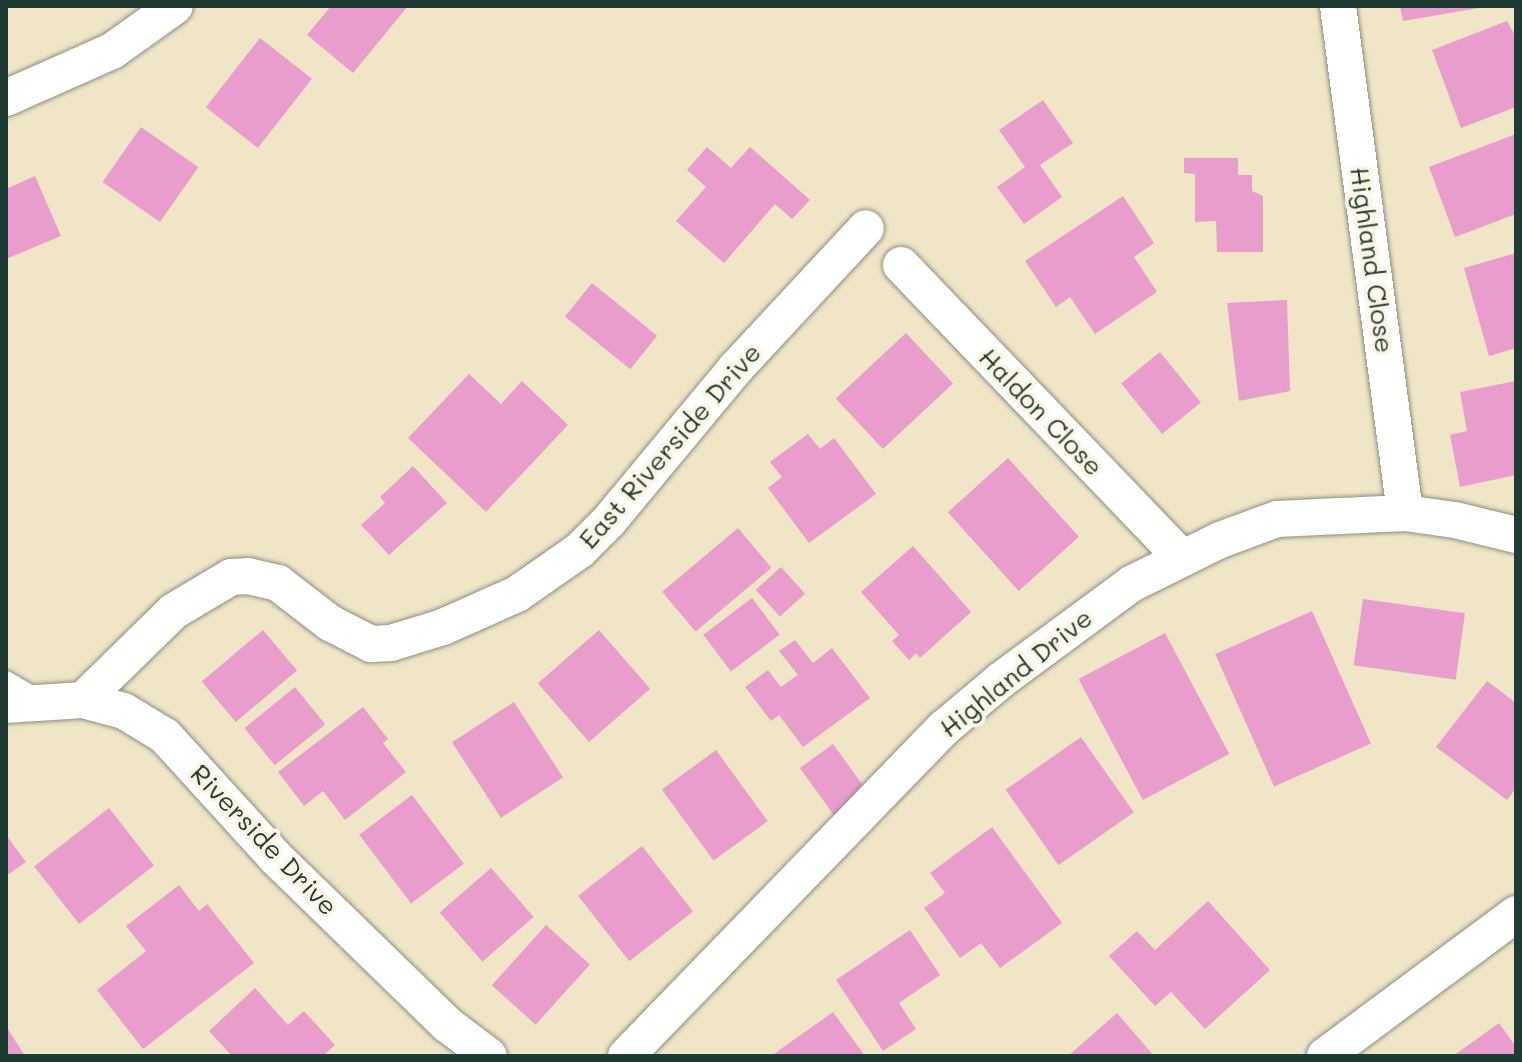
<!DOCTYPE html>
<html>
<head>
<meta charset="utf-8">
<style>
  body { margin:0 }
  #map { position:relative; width:1522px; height:1062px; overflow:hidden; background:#f1e5c7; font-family:Mali,sans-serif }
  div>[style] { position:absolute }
  .building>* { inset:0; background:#e99dcd; transform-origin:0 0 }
  .roads { filter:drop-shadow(0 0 2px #88917e) drop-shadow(0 0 2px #88917e) }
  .lane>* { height:18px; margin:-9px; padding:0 9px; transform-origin:9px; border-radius:9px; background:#fff }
  .street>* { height:36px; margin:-18px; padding:0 18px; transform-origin:18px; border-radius:18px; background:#fff }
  span { translate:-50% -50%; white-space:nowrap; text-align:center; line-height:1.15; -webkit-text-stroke:8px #fcf5e5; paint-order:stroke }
  .street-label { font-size:26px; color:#1f3d34 }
  .frame { position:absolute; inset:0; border:8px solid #1f3d34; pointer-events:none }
</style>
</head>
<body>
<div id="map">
  <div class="building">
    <i style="clip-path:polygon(331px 6px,408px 6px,353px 73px,307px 35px)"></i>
    <i style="clip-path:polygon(1400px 6px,1479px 6px,1479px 8px,1403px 21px)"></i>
    <i style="clip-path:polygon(1507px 21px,1516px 37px,1516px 107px,1461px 128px,1432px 50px)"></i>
    <i style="left:260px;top:38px;width:66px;height:88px;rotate:38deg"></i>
    <i style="clip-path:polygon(1043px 100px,1073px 143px,1040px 165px,1062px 197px,1024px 224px,997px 187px,1025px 167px,999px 130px)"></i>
    <i style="left:141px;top:127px;width:70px;height:67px;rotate:35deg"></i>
    <i style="clip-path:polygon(1516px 134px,1516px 214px,1455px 237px,1429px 167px)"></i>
    <i style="clip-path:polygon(707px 147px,731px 168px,750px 147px,810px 200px,792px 219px,775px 204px,724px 263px,676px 221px,706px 187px,687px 170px)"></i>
    <i style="clip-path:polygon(1184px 158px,1238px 158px,1238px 175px,1252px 175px,1252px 191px,1263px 196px,1263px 252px,1217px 252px,1216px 221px,1195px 222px,1195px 174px,1184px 173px)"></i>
    <i style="clip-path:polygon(35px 176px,61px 236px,6px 259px,6px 189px)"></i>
    <i style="clip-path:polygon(1123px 196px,1154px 243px,1134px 257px,1157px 292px,1095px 334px,1070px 297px,1056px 307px,1025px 261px)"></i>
    <i style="clip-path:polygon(1516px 253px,1516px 348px,1489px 356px,1464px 268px)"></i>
    <i style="left:592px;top:283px;width:84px;height:43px;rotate:39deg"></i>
    <i style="clip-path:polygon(1287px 300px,1290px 391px,1239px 401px,1227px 303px)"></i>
    <i style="left:906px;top:333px;width:69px;height:96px;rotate:47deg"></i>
    <i style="left:1160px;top:352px;width:65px;height:50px;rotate:51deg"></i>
    <i style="clip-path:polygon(469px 374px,501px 404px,522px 381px,568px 425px,486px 512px,408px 438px)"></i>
    <i style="clip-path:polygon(1516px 381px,1516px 475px,1460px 487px,1450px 435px,1467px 431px,1460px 392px)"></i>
    <i style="clip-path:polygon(808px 434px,820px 449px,834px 438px,876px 494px,809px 543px,768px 488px,782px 477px,770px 462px)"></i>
    <i style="left:1008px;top:458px;width:106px;height:81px;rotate:48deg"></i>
    <i style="clip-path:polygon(413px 466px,447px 503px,389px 555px,361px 525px,385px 503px,380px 497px)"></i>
    <i style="left:738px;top:528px;width:52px;height:99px;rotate:50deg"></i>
    <i style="clip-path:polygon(913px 546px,971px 612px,920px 658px,916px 653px,909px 660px,892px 641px,899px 635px,861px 592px)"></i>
    <i style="left:781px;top:567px;width:36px;height:34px;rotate:48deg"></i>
    <i style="left:752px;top:598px;width:46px;height:61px;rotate:53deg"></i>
    <i style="left:1363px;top:599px;width:103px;height:67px;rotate:8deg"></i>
    <i style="left:1312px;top:611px;width:145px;height:106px;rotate:66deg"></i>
    <i style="left:263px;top:630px;width:53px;height:80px;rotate:50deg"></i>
    <i style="left:599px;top:630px;width:78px;height:81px;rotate:49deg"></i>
    <i style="left:1165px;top:633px;width:137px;height:98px;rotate:62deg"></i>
    <i style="clip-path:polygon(795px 640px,813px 663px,832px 648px,870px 698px,803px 747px,779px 715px,771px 721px,745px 687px,768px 670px,781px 687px,798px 675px,779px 651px)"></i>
    <i style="clip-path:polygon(1487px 681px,1516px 703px,1516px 788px,1507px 800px,1436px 747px)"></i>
    <i style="left:295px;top:687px;width:48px;height:65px;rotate:51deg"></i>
    <i style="left:514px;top:702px;width:90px;height:74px;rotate:57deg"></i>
    <i style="clip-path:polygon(363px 707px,388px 739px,383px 743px,406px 772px,345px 820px,323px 791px,304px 806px,278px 772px)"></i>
    <i style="left:1081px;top:737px;width:92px;height:92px;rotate:55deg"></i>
    <i style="left:833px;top:744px;width:58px;height:41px;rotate:54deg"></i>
    <i style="left:716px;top:750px;width:88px;height:67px;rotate:54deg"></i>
    <i style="left:412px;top:795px;width:86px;height:66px;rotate:53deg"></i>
    <i style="left:109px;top:808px;width:73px;height:95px;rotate:52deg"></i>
    <i style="clip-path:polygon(992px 827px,1062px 923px,1000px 968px,981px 943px,960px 958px,924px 908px,945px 893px,930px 873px)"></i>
    <i style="clip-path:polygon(6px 835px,26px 862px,6px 876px)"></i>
    <i style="left:642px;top:846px;width:83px;height:81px;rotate:52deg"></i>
    <i style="left:491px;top:868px;width:65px;height:68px;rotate:49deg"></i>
    <i style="clip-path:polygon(179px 885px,199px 911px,207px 904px,254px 963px,143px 1049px,97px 990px,146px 951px,126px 926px)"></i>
    <i style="clip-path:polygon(1208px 901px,1270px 970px,1205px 1029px,1171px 992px,1155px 1006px,1109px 956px,1137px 931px,1155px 950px)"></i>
    <i style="left:546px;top:925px;width:59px;height:81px;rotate:42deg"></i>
    <i style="clip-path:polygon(910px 930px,940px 975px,899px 1003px,916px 1029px,883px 1051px,836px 980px)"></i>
    <i style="clip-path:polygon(255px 988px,288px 1025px,304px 1011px,335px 1045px,323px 1056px,232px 1056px,209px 1031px)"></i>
    <i style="clip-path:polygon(833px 1012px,865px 1056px,771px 1056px)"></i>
    <i style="clip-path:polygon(1117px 1013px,1154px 1056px,1068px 1056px)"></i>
    <i style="clip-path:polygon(1499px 1023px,1516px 1047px,1516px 1056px,1453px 1056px)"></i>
    <i style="clip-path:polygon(6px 1026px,25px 1056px,6px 1056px)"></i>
  </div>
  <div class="roads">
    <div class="lane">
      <i style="left:6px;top:680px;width:36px;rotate:30deg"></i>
    </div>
    <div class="street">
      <i style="left:1338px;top:6px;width:511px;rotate:82.47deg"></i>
      <i style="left:6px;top:98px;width:116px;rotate:-23.9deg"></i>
      <i style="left:112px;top:51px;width:77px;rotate:-35.5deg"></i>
      <i style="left:901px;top:265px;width:406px;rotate:46.2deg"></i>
      <i style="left:83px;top:700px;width:127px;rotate:-44.4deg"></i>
      <i style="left:174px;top:611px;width:66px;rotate:-30.8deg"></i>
      <i style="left:231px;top:577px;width:17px;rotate:-3deg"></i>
      <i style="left:248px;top:576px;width:31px;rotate:13deg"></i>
      <i style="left:278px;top:583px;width:66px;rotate:37.6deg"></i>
      <i style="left:330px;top:623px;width:46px;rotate:27.1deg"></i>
      <i style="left:371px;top:644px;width:20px;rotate:-3deg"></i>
      <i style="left:391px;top:643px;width:54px;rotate:-17.1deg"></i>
      <i style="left:443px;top:627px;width:81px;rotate:-24deg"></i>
      <i style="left:517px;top:594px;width:77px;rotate:-34.9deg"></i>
      <i style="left:580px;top:550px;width:41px;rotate:-45deg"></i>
      <i style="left:609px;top:521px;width:197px;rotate:-50.3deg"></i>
      <i style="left:735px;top:369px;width:192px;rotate:-47.1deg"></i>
      <i style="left:6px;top:705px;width:77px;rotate:-3.7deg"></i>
      <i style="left:83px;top:700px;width:42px;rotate:15deg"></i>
      <i style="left:124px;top:711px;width:48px;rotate:31.4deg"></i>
      <i style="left:165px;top:736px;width:164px;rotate:47.7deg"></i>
      <i style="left:275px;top:857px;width:241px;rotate:44.2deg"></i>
      <i style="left:448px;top:1025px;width:51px;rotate:37.1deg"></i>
      <i style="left:626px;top:1056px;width:457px;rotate:-45.9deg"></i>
      <i style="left:944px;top:728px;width:75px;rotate:-40.1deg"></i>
      <i style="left:1001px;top:680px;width:162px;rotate:-36.4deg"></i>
      <i style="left:1131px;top:584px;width:99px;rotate:-26.3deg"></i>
      <i style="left:1220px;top:540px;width:61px;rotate:-20.2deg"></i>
      <i style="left:1277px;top:519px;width:128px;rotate:-2.7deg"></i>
      <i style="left:1405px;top:513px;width:50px;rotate:8deg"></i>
      <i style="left:1455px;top:520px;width:63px;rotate:13.8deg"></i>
      <i style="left:1325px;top:1056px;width:238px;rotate:-36.6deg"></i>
    </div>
  </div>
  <div class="street-label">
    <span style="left:1372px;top:260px;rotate:82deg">Highland Close</span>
    <span style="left:1041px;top:412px;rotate:46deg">Haldon Close</span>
    <span style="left:670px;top:446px;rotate:-49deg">East Riverside Drive</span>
    <span style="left:1016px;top:673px;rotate:-39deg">Highland Drive</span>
    <span style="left:264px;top:840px;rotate:46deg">Riverside Drive</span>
  </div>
  <div class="frame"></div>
</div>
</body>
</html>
